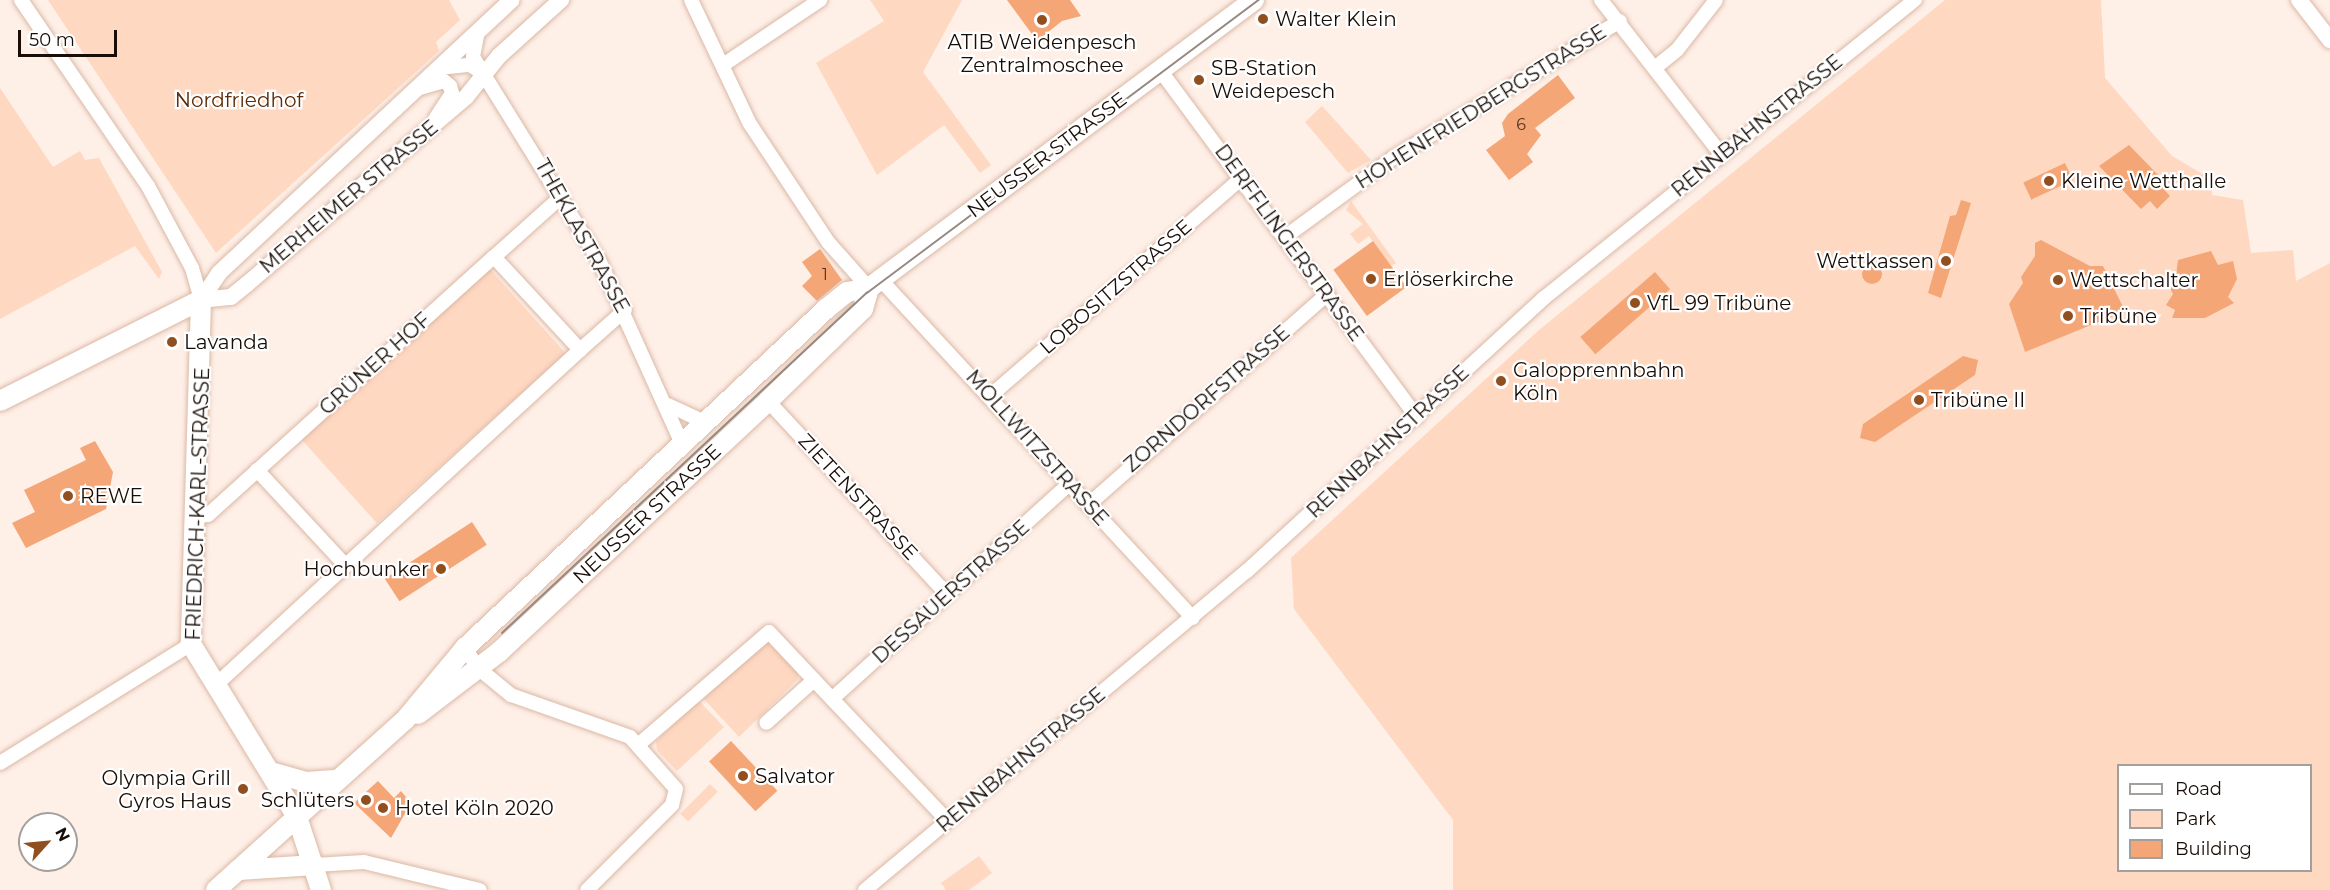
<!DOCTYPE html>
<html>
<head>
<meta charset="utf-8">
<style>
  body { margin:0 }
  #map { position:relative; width:2330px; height:890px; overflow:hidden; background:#feefe7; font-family:Montserrat,sans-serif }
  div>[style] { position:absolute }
  .green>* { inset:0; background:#ffd8c2; transform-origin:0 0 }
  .building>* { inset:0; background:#f4a677; transform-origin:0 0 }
  .round { border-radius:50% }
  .roads { filter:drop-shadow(0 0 2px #dbb8a4) drop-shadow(0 0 2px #dbb8a4) }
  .minor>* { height:14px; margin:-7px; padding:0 7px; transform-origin:7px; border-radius:7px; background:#fff }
  .tertiary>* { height:16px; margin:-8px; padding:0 8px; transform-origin:8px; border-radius:8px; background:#fff }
  .secondary>* { height:20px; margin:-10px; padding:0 10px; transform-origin:10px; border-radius:10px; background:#fff }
  .tram>* { height:1.5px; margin:-0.75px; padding:0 0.75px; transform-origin:0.75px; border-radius:0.75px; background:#968982 }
  .dots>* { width:16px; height:16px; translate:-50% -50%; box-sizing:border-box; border:3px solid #fff; border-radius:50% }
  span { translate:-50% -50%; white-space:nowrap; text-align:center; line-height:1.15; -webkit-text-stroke:4.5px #fff; paint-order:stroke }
  .number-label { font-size:16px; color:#503423 }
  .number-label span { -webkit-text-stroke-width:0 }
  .poi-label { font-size:20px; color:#190e07 }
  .left { translate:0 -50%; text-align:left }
  .right { translate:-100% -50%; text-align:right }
  .park-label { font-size:20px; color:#5c2b06 }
  .street-label { font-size:20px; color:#190e07 }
  .legend { position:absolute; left:2117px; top:764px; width:195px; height:108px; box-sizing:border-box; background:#fff; border:2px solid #a39f9c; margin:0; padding:8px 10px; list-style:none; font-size:18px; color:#190e07 }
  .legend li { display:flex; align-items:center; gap:12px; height:30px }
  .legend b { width:30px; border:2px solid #a39f9c }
  .north { position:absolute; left:18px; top:812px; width:60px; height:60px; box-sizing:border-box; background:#fff; border:2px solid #a39f9c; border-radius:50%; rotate:63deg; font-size:16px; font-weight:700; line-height:24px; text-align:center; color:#190e07 }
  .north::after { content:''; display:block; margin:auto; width:21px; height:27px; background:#914e1f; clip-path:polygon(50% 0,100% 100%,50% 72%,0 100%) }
  .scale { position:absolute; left:18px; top:30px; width:99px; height:27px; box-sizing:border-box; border:3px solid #190e07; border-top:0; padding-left:8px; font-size:18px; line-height:21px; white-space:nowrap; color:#190e07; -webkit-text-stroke:4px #fff; paint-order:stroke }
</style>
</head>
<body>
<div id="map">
  <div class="green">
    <i style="clip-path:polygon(48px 0,449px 0,460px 20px,436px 42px,439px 51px,216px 253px)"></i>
    <i style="clip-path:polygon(870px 0,962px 0,923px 72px,991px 165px,980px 173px,944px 125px,877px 175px,816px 63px,884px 21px)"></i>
    <i style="clip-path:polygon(evenodd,1945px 0,2101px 0,2105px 78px,2172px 156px,2211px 179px,2212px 195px,2243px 200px,2251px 253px,2293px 250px,2296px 281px,2330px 263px,2330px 890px,1453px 890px,1453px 820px,1294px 609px,1291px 558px,1539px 330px,1945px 0,2118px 766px,2310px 766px,2310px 870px,2118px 870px,2118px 766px)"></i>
    <i style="clip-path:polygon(0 88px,53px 167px,80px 151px,85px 160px,99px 158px,162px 272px,159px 279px,135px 246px,0 319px)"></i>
    <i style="clip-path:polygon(1322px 106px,1371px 160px,1348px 173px,1305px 122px)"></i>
    <i style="clip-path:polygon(1351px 201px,1396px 263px,1391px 266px,1369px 236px,1358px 244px,1350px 234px,1363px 224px,1346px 210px)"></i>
    <i style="left:488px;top:267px;width:116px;height:254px;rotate:48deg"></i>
    <i style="clip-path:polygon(767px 642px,798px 671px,798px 679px,739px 737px,703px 698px)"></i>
    <i style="clip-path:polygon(699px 701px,724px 727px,677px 771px,657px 750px,656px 741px)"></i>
    <i style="left:710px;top:784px;width:11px;height:42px;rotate:45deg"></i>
    <i style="clip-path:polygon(979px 856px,992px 873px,969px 890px,946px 890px,941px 883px)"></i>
  </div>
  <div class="building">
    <i style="clip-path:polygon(1007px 0,1070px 0,1081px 16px,1062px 21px,1037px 41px)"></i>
    <i style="clip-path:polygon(1558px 75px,1575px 98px,1535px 128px,1541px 135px,1527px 154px,1533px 162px,1509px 180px,1486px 150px,1505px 136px,1502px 123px,1508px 114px)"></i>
    <i style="clip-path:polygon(2129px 145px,2163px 180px,2159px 184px,2170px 196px,2157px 209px,2150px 201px,2141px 209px,2099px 166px)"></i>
    <i style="left:2065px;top:163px;width:19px;height:46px;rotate:65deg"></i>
    <i style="clip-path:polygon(1961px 200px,1971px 203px,1941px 298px,1928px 293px,1950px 216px,1956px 215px)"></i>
    <i style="clip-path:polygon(2041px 240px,2090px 266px,2103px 266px,2125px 311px,2025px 352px,2009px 304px,2023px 283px,2021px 277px,2035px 256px,2035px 243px)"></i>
    <i style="left:1373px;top:241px;width:57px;height:49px;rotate:54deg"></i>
    <i style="clip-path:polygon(820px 249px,842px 280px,817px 301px,802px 286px,812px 276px,802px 262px)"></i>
    <i style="clip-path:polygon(2211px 251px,2218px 265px,2233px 261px,2237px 279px,2228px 297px,2234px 303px,2205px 318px,2172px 318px,2175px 310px,2166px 305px,2173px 294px,2165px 278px,2176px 275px,2178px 260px)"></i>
    <i class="round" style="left:1862px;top:264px;width:20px;height:20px"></i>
    <i style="left:1655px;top:272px;width:23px;height:99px;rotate:49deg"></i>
    <i style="clip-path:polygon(1963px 356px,1978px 360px,1975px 375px,1875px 442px,1860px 438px,1863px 424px)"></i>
    <i style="clip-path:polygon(95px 441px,113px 472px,106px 509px,26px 548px,12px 523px,35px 512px,24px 490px,86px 460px,80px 448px)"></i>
    <i style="left:472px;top:522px;width:27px;height:104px;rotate:57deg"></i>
    <i style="left:731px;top:741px;width:68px;height:30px;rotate:47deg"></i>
    <i style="clip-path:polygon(378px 781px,394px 798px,401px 791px,411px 803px,391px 838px,354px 803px)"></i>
  </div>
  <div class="roads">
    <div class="minor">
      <i style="left:21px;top:0;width:225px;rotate:55.7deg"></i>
      <i style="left:148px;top:186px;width:93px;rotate:61.8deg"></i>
      <i style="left:192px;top:268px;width:33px;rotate:74deg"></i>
      <i style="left:691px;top:0;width:137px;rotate:64.6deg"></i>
      <i style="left:750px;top:124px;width:141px;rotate:56.5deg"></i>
      <i style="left:828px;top:242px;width:62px;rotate:48.3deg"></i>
      <i style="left:1601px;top:0;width:195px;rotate:52.1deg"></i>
      <i style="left:478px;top:31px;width:26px;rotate:101deg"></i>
      <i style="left:473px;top:57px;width:239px;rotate:58.2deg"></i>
      <i style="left:599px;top:260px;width:202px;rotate:65.7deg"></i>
      <i style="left:723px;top:65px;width:117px;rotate:-33.8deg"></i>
      <i style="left:1656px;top:67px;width:27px;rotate:-39deg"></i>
      <i style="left:1677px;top:50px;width:63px;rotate:-52deg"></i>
      <i style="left:439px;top:68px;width:31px;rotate:-6deg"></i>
      <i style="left:470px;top:65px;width:15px;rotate:32deg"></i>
      <i style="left:1160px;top:70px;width:432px;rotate:53.5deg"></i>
      <i style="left:420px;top:88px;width:25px;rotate:-16deg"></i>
      <i style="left:444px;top:81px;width:8px;rotate:40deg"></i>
      <i style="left:450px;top:86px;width:7px;rotate:74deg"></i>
      <i style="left:452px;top:93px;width:30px;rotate:123deg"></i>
      <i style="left:1285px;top:237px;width:134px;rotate:-36.2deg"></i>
      <i style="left:1393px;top:158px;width:265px;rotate:-31.1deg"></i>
      <i style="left:494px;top:257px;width:91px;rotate:-41.9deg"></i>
      <i style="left:880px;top:279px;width:461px;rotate:47.3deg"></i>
      <i style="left:580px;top:350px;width:60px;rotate:-41.6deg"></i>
      <i style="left:990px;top:396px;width:333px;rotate:-40.9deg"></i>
      <i style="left:768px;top:401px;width:263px;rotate:47.2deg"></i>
      <i style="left:668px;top:405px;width:40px;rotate:25deg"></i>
      <i style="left:257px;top:470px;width:131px;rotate:47.2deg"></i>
      <i style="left:1088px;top:505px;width:319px;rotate:-41.4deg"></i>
      <i style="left:198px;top:516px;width:10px;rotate:-6deg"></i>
      <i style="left:208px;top:515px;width:385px;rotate:-42.1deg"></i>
      <i style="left:494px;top:257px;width:127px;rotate:47.2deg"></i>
      <i style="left:580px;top:350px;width:496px;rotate:137.4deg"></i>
      <i style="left:465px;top:648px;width:24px;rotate:57deg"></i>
      <i style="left:478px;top:668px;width:43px;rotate:39.3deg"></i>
      <i style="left:511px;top:695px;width:126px;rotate:19.4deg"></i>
      <i style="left:630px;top:737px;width:69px;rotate:48.5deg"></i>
      <i style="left:676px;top:789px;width:16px;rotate:104deg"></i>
      <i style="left:672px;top:805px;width:120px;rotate:135deg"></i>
      <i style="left:814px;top:680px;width:192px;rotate:46.5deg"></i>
      <i style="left:832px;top:699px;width:320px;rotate:-42.2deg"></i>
      <i style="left:638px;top:745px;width:173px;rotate:-40.8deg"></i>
      <i style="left:769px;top:632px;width:66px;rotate:46.8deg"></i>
      <i style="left:814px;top:680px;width:64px;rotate:138.1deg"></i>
      <i style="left:0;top:763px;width:225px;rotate:-31.9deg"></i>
      <i style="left:315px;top:865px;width:49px;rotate:-3.5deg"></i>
      <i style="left:364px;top:862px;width:119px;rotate:13.6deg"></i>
      <i style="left:865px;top:890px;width:498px;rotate:-39.9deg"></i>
      <i style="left:1247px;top:571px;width:403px;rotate:-42.6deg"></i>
      <i style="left:1544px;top:298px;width:476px;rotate:-38.8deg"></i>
    </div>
    <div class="tertiary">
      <i style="left:2299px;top:0;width:51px;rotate:52.2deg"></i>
      <i style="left:201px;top:300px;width:30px;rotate:-6deg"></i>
      <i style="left:231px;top:297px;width:21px;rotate:-39deg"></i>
      <i style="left:247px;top:284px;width:288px;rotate:-40.5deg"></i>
      <i style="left:466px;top:97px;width:53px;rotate:-51.2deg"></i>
      <i style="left:499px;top:56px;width:84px;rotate:-42.1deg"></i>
      <i style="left:201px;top:300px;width:32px;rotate:-56deg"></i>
      <i style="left:219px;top:273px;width:400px;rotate:-43deg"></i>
    </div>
    <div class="secondary">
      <i style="left:0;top:401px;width:225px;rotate:-26.7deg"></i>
      <i style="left:201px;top:300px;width:344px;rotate:91.7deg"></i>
      <i style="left:191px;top:644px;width:203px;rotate:58.5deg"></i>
      <i style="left:297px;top:817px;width:77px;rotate:71.8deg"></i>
      <i style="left:418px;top:714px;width:102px;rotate:-37.4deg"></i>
      <i style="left:499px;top:652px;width:368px;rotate:-43deg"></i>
      <i style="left:768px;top:401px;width:132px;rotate:-44.1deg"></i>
      <i style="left:863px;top:309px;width:22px;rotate:-74deg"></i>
      <i style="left:271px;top:772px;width:36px;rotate:16deg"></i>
      <i style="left:306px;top:782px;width:32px;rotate:-4deg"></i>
      <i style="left:238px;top:870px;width:77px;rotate:-3.7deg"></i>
      <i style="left:216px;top:890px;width:254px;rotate:-42deg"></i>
      <i style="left:405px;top:720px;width:94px;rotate:-50.2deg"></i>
      <i style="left:465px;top:648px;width:495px;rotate:-43.2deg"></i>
      <i style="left:826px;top:309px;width:27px;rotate:-39deg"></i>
      <i style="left:847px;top:292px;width:22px;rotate:-10deg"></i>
      <i style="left:869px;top:288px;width:481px;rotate:-36.8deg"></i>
    </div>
  </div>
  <div class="tram">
    <i style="left:502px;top:633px;width:499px;rotate:-43deg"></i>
    <i style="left:867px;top:293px;width:489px;rotate:-36.8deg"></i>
  </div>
  <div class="dots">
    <i style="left:1263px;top:19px;background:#914e1f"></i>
    <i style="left:1042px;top:20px;background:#914e1f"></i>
    <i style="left:1199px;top:80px;background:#914e1f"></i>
    <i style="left:2049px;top:181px;background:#914e1f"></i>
    <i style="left:1946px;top:261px;background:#914e1f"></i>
    <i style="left:1371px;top:279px;background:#914e1f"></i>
    <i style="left:2058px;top:280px;background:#914e1f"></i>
    <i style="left:1635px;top:303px;background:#914e1f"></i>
    <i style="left:2068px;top:316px;background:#914e1f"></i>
    <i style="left:172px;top:342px;background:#914e1f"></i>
    <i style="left:1501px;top:381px;background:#914e1f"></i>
    <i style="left:1919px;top:400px;background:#914e1f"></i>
    <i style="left:68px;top:496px;background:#914e1f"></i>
    <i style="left:441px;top:569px;background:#914e1f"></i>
    <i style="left:743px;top:776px;background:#914e1f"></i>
    <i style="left:243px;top:789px;background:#914e1f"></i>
    <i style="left:366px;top:800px;background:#914e1f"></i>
    <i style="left:383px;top:808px;background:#914e1f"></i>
  </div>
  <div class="number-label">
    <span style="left:1521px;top:125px">6</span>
    <span style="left:825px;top:275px">1</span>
  </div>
  <div class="poi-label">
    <span class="left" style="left:1275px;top:19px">Walter Klein</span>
    <span style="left:1042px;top:54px">ATIB Weidenpesch<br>Zentralmoschee</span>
    <span class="left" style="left:1211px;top:80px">SB-Station<br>Weidepesch</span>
    <span class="left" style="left:2061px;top:181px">Kleine Wetthalle</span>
    <span class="right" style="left:1934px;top:261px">Wettkassen</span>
    <span class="left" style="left:1383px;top:279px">Erlöserkirche</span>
    <span class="left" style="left:2070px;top:280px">Wettschalter</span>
    <span class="left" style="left:1647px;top:303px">VfL 99 Tribüne</span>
    <span class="left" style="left:2080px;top:316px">Tribüne</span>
    <span class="left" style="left:184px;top:342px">Lavanda</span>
    <span class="left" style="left:1513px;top:382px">Galopprennbahn<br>Köln</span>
    <span class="left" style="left:1931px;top:400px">Tribüne II</span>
    <span class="left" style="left:80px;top:496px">REWE</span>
    <span class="right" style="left:429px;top:569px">Hochbunker</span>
    <span class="left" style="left:755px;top:776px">Salvator</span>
    <span class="right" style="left:231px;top:790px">Olympia Grill<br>Gyros Haus</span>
    <span class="right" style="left:354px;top:800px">Schlüters</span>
    <span class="left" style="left:395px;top:808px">Hotel Köln 2020</span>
  </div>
  <div class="park-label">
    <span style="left:239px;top:100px">Nordfriedhof</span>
  </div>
  <div class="street-label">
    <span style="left:1481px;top:107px;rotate:-32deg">HOHENFRIEDBERGSTRASSE</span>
    <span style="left:1757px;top:126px;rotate:-39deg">RENNBAHNSTRASSE</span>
    <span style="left:1047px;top:155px;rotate:-37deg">NEUSSER STRASSE</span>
    <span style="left:349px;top:197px;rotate:-40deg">MERHEIMER STRASSE</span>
    <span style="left:582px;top:236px;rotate:61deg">THEKLASTRASSE</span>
    <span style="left:1289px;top:243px;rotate:54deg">DERFFLINGERSTRASSE</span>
    <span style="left:1116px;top:287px;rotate:-41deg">LOBOSITZSTRASSE</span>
    <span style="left:375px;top:364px;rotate:-42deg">GRÜNER HOF</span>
    <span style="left:1207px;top:399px;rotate:-41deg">ZORNDORFSTRASSE</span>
    <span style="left:1388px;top:442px;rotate:-43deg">RENNBAHNSTRASSE</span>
    <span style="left:1037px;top:448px;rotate:48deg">MOLLWITZSTRASSE</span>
    <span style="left:858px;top:497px;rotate:47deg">ZIETENSTRASSE</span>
    <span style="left:198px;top:504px;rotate:-88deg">FRIEDRICH-KARL-STRASSE</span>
    <span style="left:647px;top:514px;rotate:-43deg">NEUSSER STRASSE</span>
    <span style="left:951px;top:592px;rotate:-42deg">DESSAUERSTRASSE</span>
    <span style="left:1021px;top:760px;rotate:-40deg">RENNBAHNSTRASSE</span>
  </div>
  <ul class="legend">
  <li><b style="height:8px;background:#fff"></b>Road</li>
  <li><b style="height:16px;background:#ffd8c2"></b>Park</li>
  <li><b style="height:16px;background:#f4a677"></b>Building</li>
  </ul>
  <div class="north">N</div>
  <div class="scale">50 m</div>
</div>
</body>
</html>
